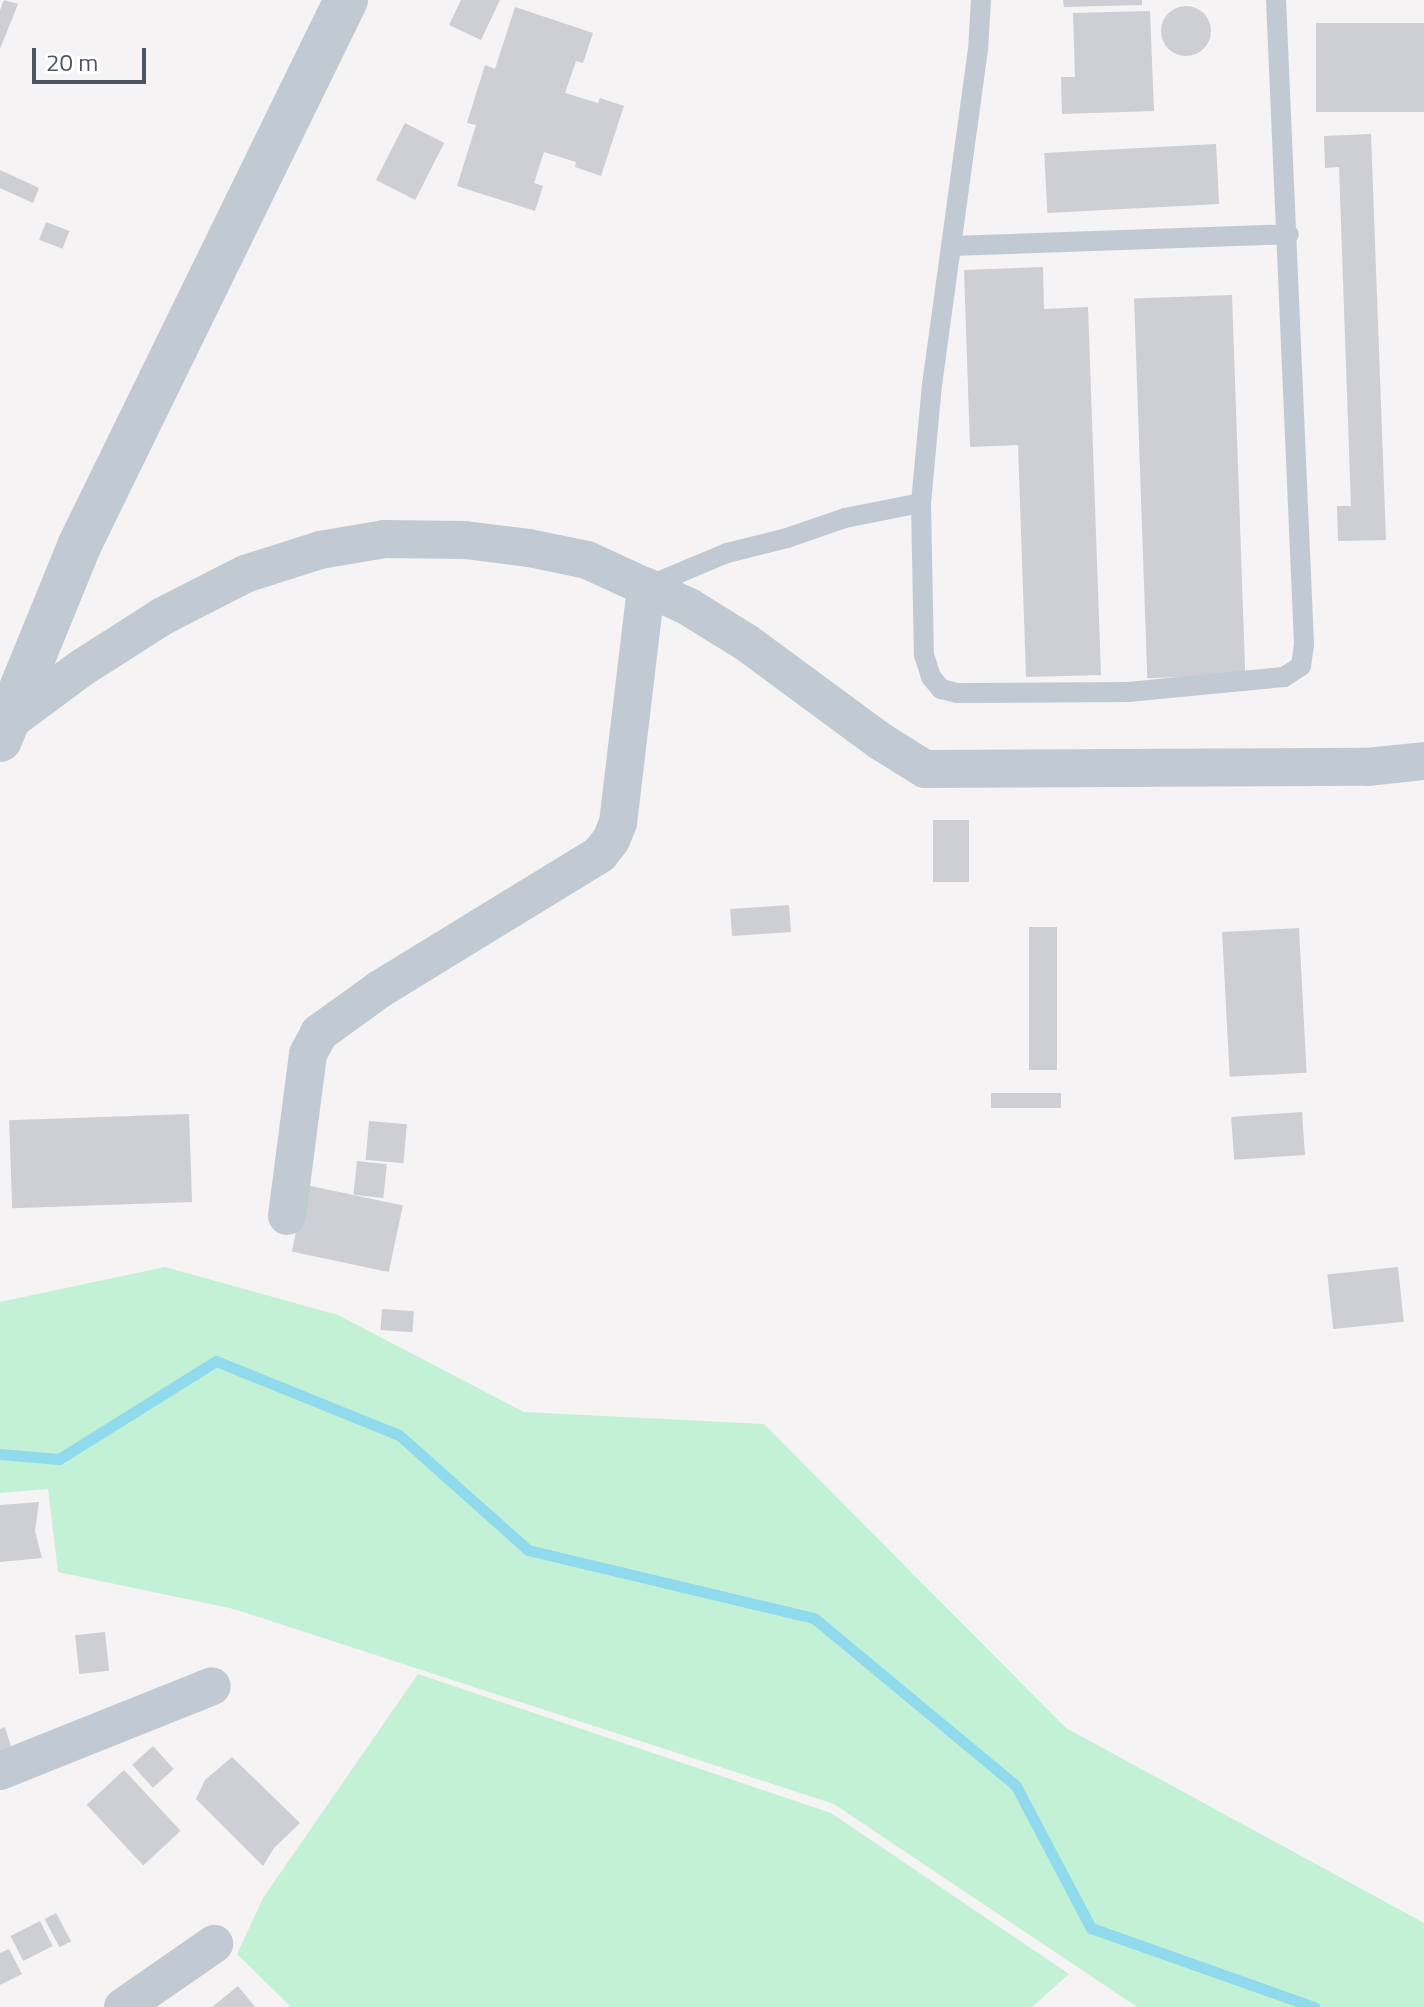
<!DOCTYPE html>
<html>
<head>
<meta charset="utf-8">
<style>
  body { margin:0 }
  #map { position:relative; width:1424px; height:2007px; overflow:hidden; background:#f5f3f3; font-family:"Titillium Web",sans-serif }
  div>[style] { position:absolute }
  .green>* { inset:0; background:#c3f1d5 }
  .stream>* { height:11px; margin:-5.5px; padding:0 5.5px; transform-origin:5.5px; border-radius:5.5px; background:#90daee }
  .building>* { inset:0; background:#cdcfd5; transform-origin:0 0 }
  .round { border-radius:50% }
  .service>* { height:20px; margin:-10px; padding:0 10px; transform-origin:10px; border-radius:10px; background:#c1cad2 }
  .minor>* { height:38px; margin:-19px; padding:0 19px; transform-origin:19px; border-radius:19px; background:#c1cad2 }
  .tertiary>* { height:44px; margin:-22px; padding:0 22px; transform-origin:22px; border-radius:22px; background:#c1cad2 }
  span { translate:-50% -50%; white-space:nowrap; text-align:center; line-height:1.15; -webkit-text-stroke:7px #fff; paint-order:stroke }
  .scale { position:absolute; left:32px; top:48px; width:114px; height:36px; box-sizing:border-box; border:4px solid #4a5661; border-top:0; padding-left:10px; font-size:24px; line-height:28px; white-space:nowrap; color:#4a5661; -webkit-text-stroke:6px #fff; paint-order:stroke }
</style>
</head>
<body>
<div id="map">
  <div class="green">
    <i style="clip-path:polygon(165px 1267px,338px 1315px,524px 1412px,764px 1424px,1066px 1728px,1424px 1923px,1424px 2007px,1137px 2007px,834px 1804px,234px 1609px,58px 1572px,48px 1489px,0 1493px,0 1302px)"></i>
    <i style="clip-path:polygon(418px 1674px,831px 1813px,1069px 1974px,1032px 2007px,291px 2007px,237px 1954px,263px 1898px)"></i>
  </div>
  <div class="stream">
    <i style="left:0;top:1454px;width:59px;rotate:4.8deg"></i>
    <i style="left:59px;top:1459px;width:185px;rotate:-32deg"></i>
    <i style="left:216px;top:1361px;width:197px;rotate:22deg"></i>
    <i style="left:399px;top:1435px;width:173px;rotate:41.7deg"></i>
    <i style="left:528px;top:1550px;width:294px;rotate:13.4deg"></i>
    <i style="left:814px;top:1618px;width:263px;rotate:39.7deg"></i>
    <i style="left:1016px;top:1786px;width:161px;rotate:62.2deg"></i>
    <i style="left:1091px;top:1928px;width:237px;rotate:19.5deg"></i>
  </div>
  <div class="building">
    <i style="clip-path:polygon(4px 0,18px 4px,0 49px,0 10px)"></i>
    <i style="clip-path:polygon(461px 0,500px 0,481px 40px,449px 25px)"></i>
    <i style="clip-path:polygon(1063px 0,1142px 0,1142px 5px,1064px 7px)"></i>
    <i class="round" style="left:1161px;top:6px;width:50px;height:50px"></i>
    <i style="clip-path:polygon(515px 7px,593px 33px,583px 63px,576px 61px,565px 93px,598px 103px,600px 98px,624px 106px,601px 176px,575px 167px,576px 162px,544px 152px,534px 183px,543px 186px,535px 211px,457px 186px,476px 125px,467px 123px,485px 65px,495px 69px)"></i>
    <i style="clip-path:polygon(1150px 11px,1154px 111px,1062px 114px,1061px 77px,1075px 77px,1073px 13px)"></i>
    <i style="left:1424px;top:23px;width:89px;height:108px;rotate:90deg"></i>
    <i style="left:405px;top:123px;width:44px;height:64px;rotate:27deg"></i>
    <i style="clip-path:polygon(1371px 134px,1386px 540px,1338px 541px,1337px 506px,1351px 506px,1339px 167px,1325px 168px,1324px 136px)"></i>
    <i style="left:1216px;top:144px;width:60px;height:172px;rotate:87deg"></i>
    <i style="clip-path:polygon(0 170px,39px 188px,33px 203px,0 188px)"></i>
    <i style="left:46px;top:222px;width:25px;height:19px;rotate:21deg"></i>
    <i style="clip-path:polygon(1043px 267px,1044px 309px,1088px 307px,1101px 675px,1026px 677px,1018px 445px,970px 447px,964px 270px)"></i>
    <i style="left:1232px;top:295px;width:380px;height:98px;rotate:88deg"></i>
    <i style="left:933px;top:820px;width:36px;height:62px"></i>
    <i style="left:789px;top:905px;width:27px;height:59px;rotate:86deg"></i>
    <i style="left:1029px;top:927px;width:28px;height:143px"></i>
    <i style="left:1299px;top:928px;width:145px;height:77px;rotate:87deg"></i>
    <i style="left:1061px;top:1093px;width:15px;height:70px;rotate:90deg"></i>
    <i style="left:1302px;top:1112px;width:43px;height:71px;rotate:86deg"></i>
    <i style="left:189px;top:1114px;width:88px;height:180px;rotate:88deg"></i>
    <i style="left:369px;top:1121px;width:38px;height:39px;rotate:5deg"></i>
    <i style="left:357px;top:1161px;width:30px;height:34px;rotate:6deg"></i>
    <i style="left:306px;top:1185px;width:99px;height:68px;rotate:12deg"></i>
    <i style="left:1398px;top:1267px;width:55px;height:71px;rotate:84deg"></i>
    <i style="left:382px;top:1309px;width:32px;height:21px;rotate:4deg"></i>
    <i style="clip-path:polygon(39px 1502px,35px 1531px,42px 1558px,0 1562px,0 1505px)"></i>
    <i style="left:105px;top:1632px;width:39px;height:30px;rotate:84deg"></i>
    <i style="clip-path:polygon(5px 1727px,13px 1753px,0 1757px,0 1729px)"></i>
    <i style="left:153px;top:1746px;width:31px;height:28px;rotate:48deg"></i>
    <i style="clip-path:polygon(232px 1757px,300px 1823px,274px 1848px,263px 1866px,196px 1799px,205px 1780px)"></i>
    <i style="left:124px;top:1770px;width:83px;height:51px;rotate:47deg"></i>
    <i style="left:56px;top:1913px;width:32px;height:13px;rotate:62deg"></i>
    <i style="left:40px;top:1921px;width:28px;height:33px;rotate:63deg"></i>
    <i style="clip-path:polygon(9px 1949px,22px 1974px,0 1985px,0 1953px)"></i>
    <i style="clip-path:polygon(238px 1986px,255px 2007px,212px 2007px)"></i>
  </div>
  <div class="service">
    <i style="left:953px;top:246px;width:336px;rotate:-2deg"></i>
    <i style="left:921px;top:503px;width:152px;rotate:88.9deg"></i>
    <i style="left:924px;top:655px;width:23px;rotate:72deg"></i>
    <i style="left:931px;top:677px;width:16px;rotate:50deg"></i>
    <i style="left:941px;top:689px;width:16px;rotate:14deg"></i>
    <i style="left:957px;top:693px;width:171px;rotate:-0.3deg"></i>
    <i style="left:1128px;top:692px;width:157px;rotate:-5.5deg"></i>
    <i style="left:1284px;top:677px;width:20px;rotate:-33deg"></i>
    <i style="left:1301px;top:666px;width:22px;rotate:-82deg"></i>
    <i style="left:1304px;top:644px;width:645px;rotate:-92.49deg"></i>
    <i style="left:646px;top:587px;width:88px;rotate:-22.8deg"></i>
    <i style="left:727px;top:553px;width:62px;rotate:-14deg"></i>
    <i style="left:787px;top:538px;width:61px;rotate:-19deg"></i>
    <i style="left:845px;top:518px;width:77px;rotate:-11.2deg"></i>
    <i style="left:921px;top:503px;width:119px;rotate:-84.7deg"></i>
    <i style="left:932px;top:385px;width:338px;rotate:-82.2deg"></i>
    <i style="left:978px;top:50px;width:50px;rotate:-86.6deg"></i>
  </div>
  <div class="minor">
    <i style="left:6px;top:724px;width:92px;rotate:-36.6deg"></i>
    <i style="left:80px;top:669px;width:98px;rotate:-32.6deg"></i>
    <i style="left:163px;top:616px;width:92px;rotate:-27.1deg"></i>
    <i style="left:245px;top:574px;width:79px;rotate:-17.7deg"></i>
    <i style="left:320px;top:550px;width:66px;rotate:-9.6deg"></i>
    <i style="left:385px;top:539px;width:80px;rotate:0.7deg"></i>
    <i style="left:465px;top:540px;width:64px;rotate:7.1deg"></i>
    <i style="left:529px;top:548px;width:59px;rotate:11.7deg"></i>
    <i style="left:587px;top:560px;width:112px;rotate:24.7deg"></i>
    <i style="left:689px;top:607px;width:68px;rotate:31.8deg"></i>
    <i style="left:747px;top:643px;width:165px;rotate:36.4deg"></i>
    <i style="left:880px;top:741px;width:53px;rotate:31.9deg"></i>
    <i style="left:925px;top:769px;width:442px;rotate:-0.3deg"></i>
    <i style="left:1367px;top:767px;width:57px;rotate:-6deg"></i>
    <i style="left:287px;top:1216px;width:163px;rotate:-82.6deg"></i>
    <i style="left:308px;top:1054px;width:24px;rotate:-62deg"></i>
    <i style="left:319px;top:1033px;width:75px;rotate:-35.8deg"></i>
    <i style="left:380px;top:989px;width:258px;rotate:-31.5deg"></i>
    <i style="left:600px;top:854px;width:18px;rotate:-52deg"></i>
    <i style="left:611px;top:840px;width:18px;rotate:-68deg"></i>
    <i style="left:618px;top:823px;width:238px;rotate:-83.2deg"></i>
    <i style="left:0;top:1771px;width:228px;rotate:-21.8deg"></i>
    <i style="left:123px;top:2007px;width:111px;rotate:-34.7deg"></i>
  </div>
  <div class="tertiary">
    <i style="left:0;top:740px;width:209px;rotate:-67.8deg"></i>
    <i style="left:79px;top:546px;width:608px;rotate:-63.94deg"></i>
  </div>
  <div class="scale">20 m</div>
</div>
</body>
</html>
